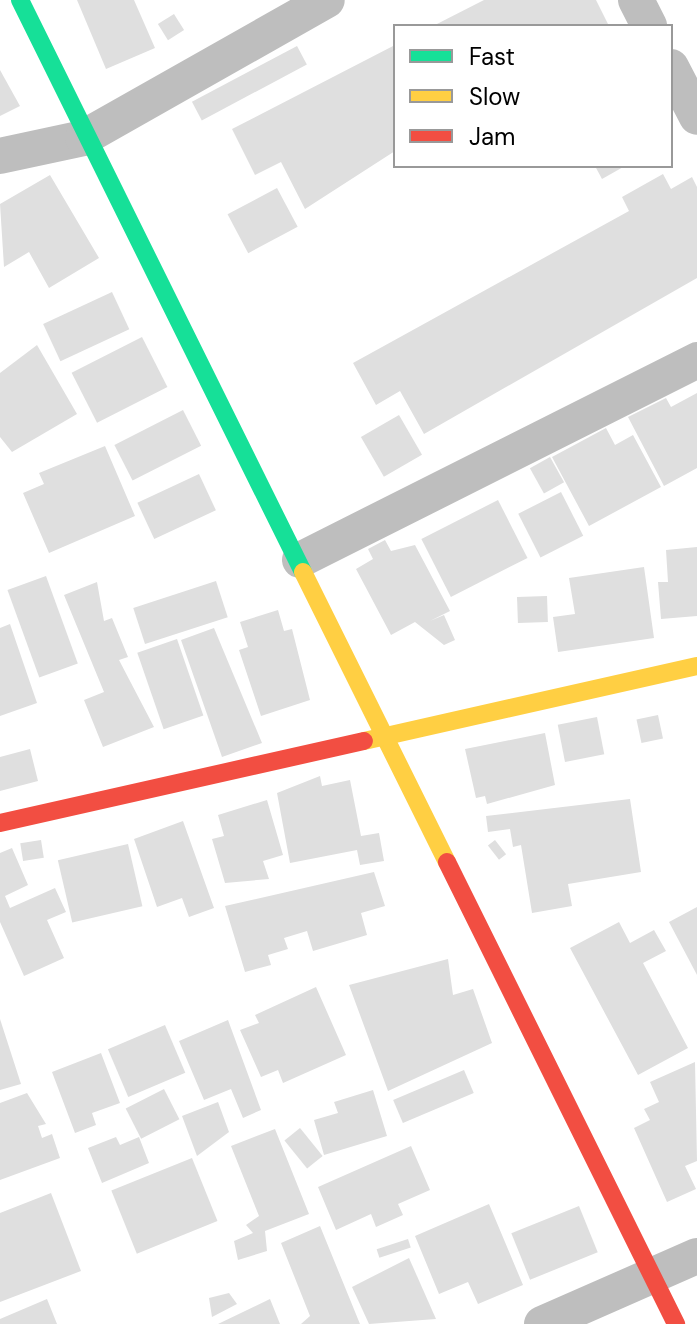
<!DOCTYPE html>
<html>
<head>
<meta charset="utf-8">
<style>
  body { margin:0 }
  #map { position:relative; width:697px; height:1324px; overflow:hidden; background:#fff; font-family:"DM Sans",sans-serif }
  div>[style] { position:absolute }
  .building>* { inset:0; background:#dfdfdf; transform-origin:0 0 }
  .street>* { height:36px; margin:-18px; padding:0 18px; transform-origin:18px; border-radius:18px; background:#bebebe }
  .fast>* { height:18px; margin:-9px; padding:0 9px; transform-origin:9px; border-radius:9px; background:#16e098 }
  .slow>* { height:18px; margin:-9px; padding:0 9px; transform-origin:9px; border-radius:9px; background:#ffcf43 }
  .jam>* { height:18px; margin:-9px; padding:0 9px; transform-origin:9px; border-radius:9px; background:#f24e42 }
  span { translate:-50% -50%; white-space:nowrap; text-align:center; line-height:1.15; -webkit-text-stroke:6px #fff; paint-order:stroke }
  .legend { position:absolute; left:393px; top:24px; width:280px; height:144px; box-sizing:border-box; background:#fff; border:2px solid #999; margin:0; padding:10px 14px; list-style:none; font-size:24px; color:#000 }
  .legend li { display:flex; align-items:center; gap:16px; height:40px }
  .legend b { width:40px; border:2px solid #999 }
</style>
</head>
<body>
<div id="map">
  <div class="building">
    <i style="clip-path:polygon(77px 0,134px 0,155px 48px,106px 69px)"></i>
    <i style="clip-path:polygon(484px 0,596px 0,609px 26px,433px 26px)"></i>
    <i style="left:174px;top:14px;width:19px;height:19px;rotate:58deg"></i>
    <i style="clip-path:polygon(395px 45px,395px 151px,305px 209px,281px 162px,255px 175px,232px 129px)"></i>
    <i style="left:297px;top:46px;width:21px;height:119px;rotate:62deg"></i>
    <i style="clip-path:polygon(0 70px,20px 106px,0 116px)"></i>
    <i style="clip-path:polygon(595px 166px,625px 166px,602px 179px)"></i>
    <i style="clip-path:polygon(663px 174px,671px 189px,692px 177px,697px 187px,697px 278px,424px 434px,400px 391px,376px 405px,353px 363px,629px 211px,622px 197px)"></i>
    <i style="clip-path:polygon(50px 175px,99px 258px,49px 288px,29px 252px,4px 267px,0 204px)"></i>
    <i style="left:277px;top:188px;width:44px;height:56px;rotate:62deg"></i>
    <i style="left:112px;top:292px;width:41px;height:76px;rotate:65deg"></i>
    <i style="left:142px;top:337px;width:56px;height:79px;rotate:63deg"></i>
    <i style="clip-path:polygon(37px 345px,77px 414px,12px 452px,0 437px,0 373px)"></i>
    <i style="clip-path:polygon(697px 393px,697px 468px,664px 486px,628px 417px,666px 398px,671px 407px)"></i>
    <i style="left:183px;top:410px;width:40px;height:77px;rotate:63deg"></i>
    <i style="left:399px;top:415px;width:46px;height:44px;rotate:60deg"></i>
    <i style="clip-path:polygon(606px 428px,615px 445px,633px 435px,661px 487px,589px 526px,552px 457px)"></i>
    <i style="clip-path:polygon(105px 446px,135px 516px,49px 553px,23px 493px,44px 484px,39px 473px)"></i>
    <i style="left:550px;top:457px;width:29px;height:23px;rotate:61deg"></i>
    <i style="left:199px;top:474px;width:40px;height:68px;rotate:65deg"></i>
    <i style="left:561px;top:492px;width:49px;height:48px;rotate:63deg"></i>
    <i style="left:498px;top:500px;width:65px;height:86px;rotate:63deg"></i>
    <i style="clip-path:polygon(385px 540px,391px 551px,415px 545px,450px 611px,430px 621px,444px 615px,455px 640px,444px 645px,415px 622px,391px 635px,356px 569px,373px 559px,368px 549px)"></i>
    <i style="clip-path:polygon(697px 547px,697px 616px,661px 619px,658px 582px,668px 582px,666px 550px)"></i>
    <i style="clip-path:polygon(644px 567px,654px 638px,558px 652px,553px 617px,575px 614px,569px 578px)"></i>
    <i style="left:46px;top:576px;width:93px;height:41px;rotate:70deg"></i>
    <i style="left:216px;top:581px;width:38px;height:87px;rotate:72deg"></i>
    <i style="clip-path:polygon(97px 582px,104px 621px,112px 618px,128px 657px,119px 660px,154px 727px,103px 747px,84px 700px,104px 692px,64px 595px)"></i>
    <i style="left:547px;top:596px;width:26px;height:30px;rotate:88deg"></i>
    <i style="clip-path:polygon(278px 610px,284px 631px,292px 629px,310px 700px,261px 716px,239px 650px,248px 647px,240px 622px)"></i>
    <i style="clip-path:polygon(10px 624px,37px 703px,0 716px,0 628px)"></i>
    <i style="clip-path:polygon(214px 628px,262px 743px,222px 757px,181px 640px)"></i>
    <i style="left:177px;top:639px;width:81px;height:42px;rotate:71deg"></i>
    <i style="left:658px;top:715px;width:24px;height:22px;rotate:78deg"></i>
    <i style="left:597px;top:717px;width:38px;height:40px;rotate:79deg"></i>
    <i style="clip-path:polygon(545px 733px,555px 785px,487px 804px,485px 796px,476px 798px,465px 749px)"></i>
    <i style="clip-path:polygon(30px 749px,38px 781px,0 791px,0 757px)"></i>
    <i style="clip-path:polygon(320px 776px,322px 786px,350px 780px,361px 836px,379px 833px,384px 861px,360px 865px,357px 850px,290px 863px,277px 793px)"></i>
    <i style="clip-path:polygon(630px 799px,641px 872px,568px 884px,572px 906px,532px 913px,521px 845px,513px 847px,510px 829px,488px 832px,486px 816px)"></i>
    <i style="clip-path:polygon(267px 800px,283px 855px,263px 861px,269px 879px,225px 883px,212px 839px,224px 836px,218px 815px)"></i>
    <i style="clip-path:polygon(183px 821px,214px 908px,189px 917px,182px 898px,157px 907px,134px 839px)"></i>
    <i style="left:41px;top:840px;width:18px;height:21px;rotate:81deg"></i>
    <i style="left:495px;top:840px;width:18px;height:9px;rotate:52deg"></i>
    <i style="left:128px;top:844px;width:64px;height:72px;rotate:77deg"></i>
    <i style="clip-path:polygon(12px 848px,28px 885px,5px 896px,10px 908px,55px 888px,66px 912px,47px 920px,64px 958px,24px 976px,0 922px,0 853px)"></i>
    <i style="clip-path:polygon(374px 872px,385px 906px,361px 913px,367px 935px,313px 951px,307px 931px,284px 938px,288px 949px,268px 955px,271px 965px,245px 972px,225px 906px)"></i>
    <i style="clip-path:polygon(697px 907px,697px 975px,669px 922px)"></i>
    <i style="clip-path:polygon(619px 922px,630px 943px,654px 930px,666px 951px,643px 963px,688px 1048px,638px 1075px,570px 948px)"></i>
    <i style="clip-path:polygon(448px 959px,453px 995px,473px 989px,492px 1043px,388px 1091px,349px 985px)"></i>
    <i style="clip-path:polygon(316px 987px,346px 1055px,283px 1083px,278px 1070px,261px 1077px,240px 1030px,259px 1023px,255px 1015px)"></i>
    <i style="clip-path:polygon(0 1019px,21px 1084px,0 1090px)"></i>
    <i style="clip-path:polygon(228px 1020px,261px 1110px,243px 1118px,231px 1089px,204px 1100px,179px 1041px)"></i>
    <i style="left:165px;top:1025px;width:52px;height:62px;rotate:67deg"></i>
    <i style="clip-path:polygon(101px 1053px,120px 1103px,92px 1113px,96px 1125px,75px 1133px,52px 1072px)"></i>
    <i style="clip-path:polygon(695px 1062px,697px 1161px,685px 1166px,696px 1189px,667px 1202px,634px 1128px,650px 1120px,644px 1109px,659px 1102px,650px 1082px)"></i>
    <i style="left:464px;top:1070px;width:25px;height:77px;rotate:67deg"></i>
    <i style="left:164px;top:1089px;width:34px;height:43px;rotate:63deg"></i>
    <i style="clip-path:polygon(373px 1090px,387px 1136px,324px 1155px,314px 1120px,338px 1113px,334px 1102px)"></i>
    <i style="clip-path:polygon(27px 1093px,46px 1124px,38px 1126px,42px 1138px,52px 1134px,60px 1158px,0 1180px,0 1103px)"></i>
    <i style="clip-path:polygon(218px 1102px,229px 1132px,197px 1156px,182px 1116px)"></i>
    <i style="left:300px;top:1128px;width:36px;height:20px;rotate:51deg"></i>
    <i style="clip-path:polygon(275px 1129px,309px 1214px,265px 1231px,267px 1251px,238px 1260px,234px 1241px,253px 1233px,246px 1225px,259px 1216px,231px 1146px)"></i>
    <i style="clip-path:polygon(116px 1137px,120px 1145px,139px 1137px,149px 1163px,102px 1183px,88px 1148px)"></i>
    <i style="clip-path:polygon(411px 1146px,430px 1190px,398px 1204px,403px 1215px,376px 1227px,371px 1214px,336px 1230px,318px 1187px)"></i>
    <i style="left:192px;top:1158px;width:68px;height:87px;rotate:68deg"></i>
    <i style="clip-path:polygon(51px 1193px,81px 1271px,0 1302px,0 1213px)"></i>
    <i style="clip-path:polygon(489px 1204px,523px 1285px,478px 1304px,468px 1282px,439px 1294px,415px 1236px)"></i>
    <i style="left:579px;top:1206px;width:50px;height:73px;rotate:68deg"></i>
    <i style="clip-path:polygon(320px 1226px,360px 1324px,301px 1324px,310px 1316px,281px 1243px)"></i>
    <i style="left:408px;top:1239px;width:9px;height:33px;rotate:72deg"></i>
    <i style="clip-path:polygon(409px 1258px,436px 1319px,369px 1324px,352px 1287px)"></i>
    <i style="clip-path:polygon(229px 1293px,237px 1304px,212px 1317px,209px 1298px)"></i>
    <i style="clip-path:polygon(47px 1299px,57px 1324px,0 1324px,0 1319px)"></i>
    <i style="clip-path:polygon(270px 1299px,280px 1324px,218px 1324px)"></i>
  </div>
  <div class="street">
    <i style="left:636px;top:0;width:29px;rotate:63deg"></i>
    <i style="left:671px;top:67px;width:56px;rotate:62.5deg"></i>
    <i style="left:0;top:156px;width:85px;rotate:-12.2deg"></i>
    <i style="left:83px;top:138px;width:280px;rotate:-29.5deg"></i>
    <i style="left:300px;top:560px;width:445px;rotate:-26.7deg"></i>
    <i style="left:542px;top:1324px;width:169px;rotate:-23.7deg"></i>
  </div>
  <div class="fast">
    <i style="left:20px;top:0;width:638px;rotate:63.68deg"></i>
  </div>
  <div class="slow">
    <i style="left:303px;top:572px;width:324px;rotate:63.6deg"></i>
    <i style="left:364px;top:741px;width:341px;rotate:-12.7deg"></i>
  </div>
  <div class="jam">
    <i style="left:0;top:823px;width:373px;rotate:-12.7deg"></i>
    <i style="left:447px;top:862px;width:516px;rotate:63.63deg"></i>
  </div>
  <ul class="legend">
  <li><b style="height:10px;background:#16e098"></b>Fast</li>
  <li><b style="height:10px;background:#ffcf43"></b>Slow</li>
  <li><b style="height:10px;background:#f24e42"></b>Jam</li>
  </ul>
</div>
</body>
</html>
